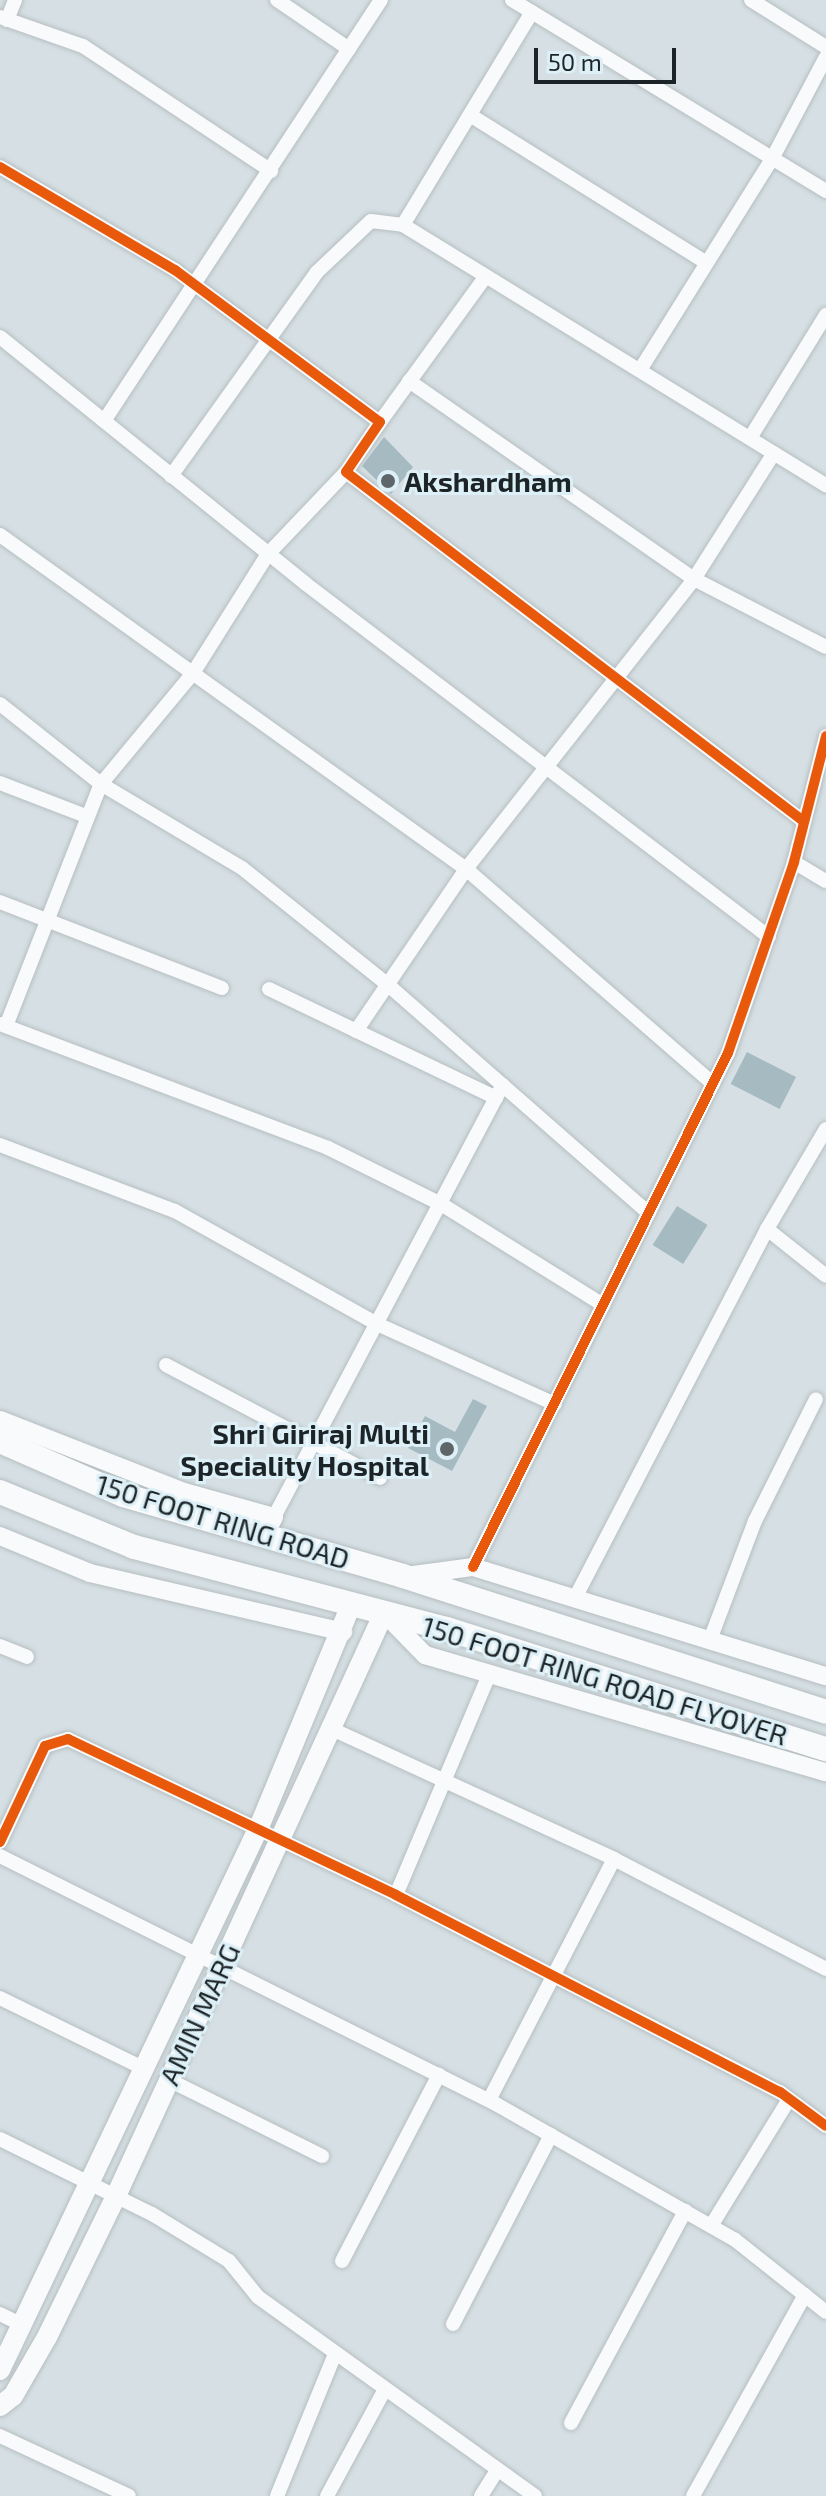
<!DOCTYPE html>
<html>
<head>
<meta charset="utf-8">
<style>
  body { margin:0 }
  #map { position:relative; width:826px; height:2496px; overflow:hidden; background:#d6e0e4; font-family:"Exo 2",sans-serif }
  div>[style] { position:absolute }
  .building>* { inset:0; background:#a6bac2; transform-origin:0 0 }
  .roads { filter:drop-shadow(0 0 2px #b6bec1) drop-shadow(0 0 2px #b6bec1) }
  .minor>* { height:14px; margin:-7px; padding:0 7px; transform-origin:7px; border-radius:7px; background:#f9fafb }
  .tertiary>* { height:18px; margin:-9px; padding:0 9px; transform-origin:9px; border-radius:9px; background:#f9fafb }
  .secondary>* { height:20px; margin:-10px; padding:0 10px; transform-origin:10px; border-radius:10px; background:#f9fafb }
  .trunk>* { height:24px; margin:-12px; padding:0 12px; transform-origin:12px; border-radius:12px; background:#f9fafb }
  .cycleway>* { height:10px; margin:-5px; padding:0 5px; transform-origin:5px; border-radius:5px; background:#e8590c }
  .dots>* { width:22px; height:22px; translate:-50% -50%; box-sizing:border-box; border:4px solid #ddf0f7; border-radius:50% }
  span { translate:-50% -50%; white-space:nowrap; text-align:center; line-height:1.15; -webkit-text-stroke:6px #ddf0f7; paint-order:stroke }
  .poi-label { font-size:28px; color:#1d2427; font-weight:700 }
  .left { translate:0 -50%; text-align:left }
  .right { translate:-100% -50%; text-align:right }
  .street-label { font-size:28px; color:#1d2427 }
  .scale { position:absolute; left:534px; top:48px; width:142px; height:36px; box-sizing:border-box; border:4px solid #1d2427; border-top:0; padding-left:10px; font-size:24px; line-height:28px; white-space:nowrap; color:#1d2427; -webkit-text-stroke:6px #ddf0f7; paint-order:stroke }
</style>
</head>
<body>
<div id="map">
  <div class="building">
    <i style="clip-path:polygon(384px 437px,413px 467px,391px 494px,362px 466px)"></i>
    <i style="left:747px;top:1052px;width:55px;height:36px;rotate:27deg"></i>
    <i style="left:677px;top:1206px;width:36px;height:46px;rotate:32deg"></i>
    <i style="clip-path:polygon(473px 1399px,487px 1406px,452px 1471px,408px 1448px,425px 1416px,455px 1432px)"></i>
  </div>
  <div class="roads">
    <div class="minor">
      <i style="left:277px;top:0;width:87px;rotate:34.2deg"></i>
      <i style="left:512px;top:0;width:368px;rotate:31.3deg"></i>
      <i style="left:751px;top:0;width:89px;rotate:32.1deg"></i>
      <i style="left:532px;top:12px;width:249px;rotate:121.2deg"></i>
      <i style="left:403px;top:225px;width:497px;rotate:31.6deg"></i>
      <i style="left:0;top:17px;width:88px;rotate:19.3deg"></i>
      <i style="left:83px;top:46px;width:226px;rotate:33.6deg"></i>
      <i style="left:7px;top:20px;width:22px;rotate:-68deg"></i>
      <i style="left:470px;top:115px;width:279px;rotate:32deg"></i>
      <i style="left:0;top:167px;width:203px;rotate:30.5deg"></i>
      <i style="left:175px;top:270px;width:255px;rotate:36.6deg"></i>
      <i style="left:380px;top:422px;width:60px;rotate:124.2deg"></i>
      <i style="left:346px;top:472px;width:574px;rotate:37.35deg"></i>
      <i style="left:0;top:337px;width:393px;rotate:38.9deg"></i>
      <i style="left:306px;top:584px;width:582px;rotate:37.32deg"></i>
      <i style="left:640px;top:370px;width:249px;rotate:-58deg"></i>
      <i style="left:772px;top:159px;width:115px;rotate:-62.1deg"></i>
      <i style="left:409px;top:381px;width:347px;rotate:34.8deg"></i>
      <i style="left:694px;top:579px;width:149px;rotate:-57.6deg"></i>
      <i style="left:104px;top:421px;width:504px;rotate:-56.66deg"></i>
      <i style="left:380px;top:422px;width:180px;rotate:-54deg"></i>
      <i style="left:750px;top:438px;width:145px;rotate:-58.3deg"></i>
      <i style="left:171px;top:476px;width:251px;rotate:-54.4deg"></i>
      <i style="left:317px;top:272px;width:74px;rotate:-43.4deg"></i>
      <i style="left:371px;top:221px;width:32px;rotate:7deg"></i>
      <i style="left:0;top:535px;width:573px;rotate:35.63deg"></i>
      <i style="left:466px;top:869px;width:327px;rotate:41deg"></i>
      <i style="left:0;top:704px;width:129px;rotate:38.4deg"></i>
      <i style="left:101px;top:784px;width:164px;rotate:30.8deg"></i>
      <i style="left:242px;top:868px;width:186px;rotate:38.7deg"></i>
      <i style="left:387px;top:984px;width:348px;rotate:41.2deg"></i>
      <i style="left:0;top:783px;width:94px;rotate:21.1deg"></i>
      <i style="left:794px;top:862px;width:37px;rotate:31deg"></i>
      <i style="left:0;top:902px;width:238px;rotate:21.2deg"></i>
      <i style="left:269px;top:989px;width:252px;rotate:25.6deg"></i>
      <i style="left:0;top:1024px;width:351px;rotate:20.7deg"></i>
      <i style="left:328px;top:1148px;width:126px;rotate:26.4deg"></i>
      <i style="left:441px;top:1204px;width:191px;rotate:31.9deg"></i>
      <i style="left:6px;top:1026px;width:260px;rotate:-68.6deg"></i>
      <i style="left:101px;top:784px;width:144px;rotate:-50.3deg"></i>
      <i style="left:193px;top:673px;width:141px;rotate:-57.8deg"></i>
      <i style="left:268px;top:554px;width:113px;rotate:-46.4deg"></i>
      <i style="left:356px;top:1031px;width:196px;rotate:-55.8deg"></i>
      <i style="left:466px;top:869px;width:369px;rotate:-51.8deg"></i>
      <i style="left:694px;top:579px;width:148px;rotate:27.3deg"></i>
      <i style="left:0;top:1145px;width:187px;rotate:20.7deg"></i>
      <i style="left:175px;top:1211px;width:231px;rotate:29.2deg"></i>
      <i style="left:377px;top:1324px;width:195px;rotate:24.2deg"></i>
      <i style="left:767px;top:1229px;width:116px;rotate:-59.5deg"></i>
      <i style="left:166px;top:1365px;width:242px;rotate:27.8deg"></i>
      <i style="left:274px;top:1517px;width:489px;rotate:-62.1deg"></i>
      <i style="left:473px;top:1567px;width:574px;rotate:-63.61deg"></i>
      <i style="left:728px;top:1053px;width:202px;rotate:-70.9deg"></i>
      <i style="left:794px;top:862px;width:130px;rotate:-75.7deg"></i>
      <i style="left:575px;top:1598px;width:416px;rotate:-62.5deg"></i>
      <i style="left:767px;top:1229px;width:75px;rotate:38.5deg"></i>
      <i style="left:710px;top:1640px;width:127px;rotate:-69.3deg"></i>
      <i style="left:755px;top:1521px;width:136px;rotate:-63.4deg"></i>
      <i style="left:0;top:1646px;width:29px;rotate:22deg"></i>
      <i style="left:334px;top:1730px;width:308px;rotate:24.7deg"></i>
      <i style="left:614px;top:1859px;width:271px;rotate:117.4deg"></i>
      <i style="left:0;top:1842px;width:106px;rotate:-64.9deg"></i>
      <i style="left:45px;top:1746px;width:24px;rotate:-17deg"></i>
      <i style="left:68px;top:1739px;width:363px;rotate:25.4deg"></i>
      <i style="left:396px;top:1895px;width:432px;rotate:27.2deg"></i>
      <i style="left:780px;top:2092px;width:57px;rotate:36.5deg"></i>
      <i style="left:0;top:1856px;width:555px;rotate:26.57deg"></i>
      <i style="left:496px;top:2104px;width:274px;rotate:29.6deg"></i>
      <i style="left:734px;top:2239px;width:117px;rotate:38.4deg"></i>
      <i style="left:614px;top:1859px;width:239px;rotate:27.4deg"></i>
      <i style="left:396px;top:1895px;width:241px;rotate:-67.1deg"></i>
      <i style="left:0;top:1998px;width:159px;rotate:26.1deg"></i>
      <i style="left:169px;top:2080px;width:171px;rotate:26.4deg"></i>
      <i style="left:0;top:2139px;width:169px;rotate:26.3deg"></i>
      <i style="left:152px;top:2214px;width:90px;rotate:31.4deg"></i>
      <i style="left:229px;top:2261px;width:46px;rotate:51.1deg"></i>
      <i style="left:258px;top:2297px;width:341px;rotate:35.7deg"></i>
      <i style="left:711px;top:2226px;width:149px;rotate:-58.4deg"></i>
      <i style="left:342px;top:2261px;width:210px;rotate:-62.5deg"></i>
      <i style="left:0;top:2314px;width:25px;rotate:26deg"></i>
      <i style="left:453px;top:2324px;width:213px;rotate:-62.6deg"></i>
      <i style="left:571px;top:2423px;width:241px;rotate:-61.7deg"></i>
      <i style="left:0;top:2436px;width:142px;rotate:24.9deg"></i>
      <i style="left:277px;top:2496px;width:153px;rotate:-67.8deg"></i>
      <i style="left:327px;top:2496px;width:119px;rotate:-61.5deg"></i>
      <i style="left:481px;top:2496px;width:31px;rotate:-58deg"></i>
      <i style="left:693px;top:2496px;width:230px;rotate:-60.9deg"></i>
    </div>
    <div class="tertiary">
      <i style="left:0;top:1420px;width:198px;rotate:21.4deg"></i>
      <i style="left:184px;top:1492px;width:93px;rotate:15.5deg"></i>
      <i style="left:274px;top:1517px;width:21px;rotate:118deg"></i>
      <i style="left:0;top:1536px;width:97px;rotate:22.3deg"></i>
      <i style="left:90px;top:1573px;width:260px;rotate:13.1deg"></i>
      <i style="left:406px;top:1576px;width:68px;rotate:-7.7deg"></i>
      <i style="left:473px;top:1567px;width:369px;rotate:17.2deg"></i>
      <i style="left:384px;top:1613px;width:59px;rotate:45.7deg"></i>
      <i style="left:425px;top:1655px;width:418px;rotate:16.3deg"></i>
    </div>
    <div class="secondary">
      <i style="left:0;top:2370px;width:602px;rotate:-64.5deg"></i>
      <i style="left:259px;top:1827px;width:240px;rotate:-67.5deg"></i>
      <i style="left:0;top:2406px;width:16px;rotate:-38deg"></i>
      <i style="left:13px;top:2396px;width:68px;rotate:-60deg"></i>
      <i style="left:47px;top:2337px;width:155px;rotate:-63.9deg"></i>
      <i style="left:115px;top:2198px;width:644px;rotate:-65.31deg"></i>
    </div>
    <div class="trunk">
      <i style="left:0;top:1441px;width:134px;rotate:23.7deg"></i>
      <i style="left:123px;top:1495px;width:291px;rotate:16.1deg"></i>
      <i style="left:403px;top:1576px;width:444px;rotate:17.8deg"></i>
      <i style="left:0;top:1492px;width:145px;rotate:22.3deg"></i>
      <i style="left:134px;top:1547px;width:324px;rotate:14.7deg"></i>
      <i style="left:447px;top:1629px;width:398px;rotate:17.6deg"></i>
    </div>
  </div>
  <div class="cycleway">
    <i style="left:0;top:167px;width:203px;rotate:30.5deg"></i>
    <i style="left:175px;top:270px;width:255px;rotate:36.6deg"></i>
    <i style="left:380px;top:422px;width:60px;rotate:124.2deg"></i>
    <i style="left:346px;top:472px;width:574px;rotate:37.35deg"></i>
    <i style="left:473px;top:1567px;width:574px;rotate:-63.61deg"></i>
    <i style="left:728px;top:1053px;width:202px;rotate:-70.9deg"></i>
    <i style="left:794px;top:862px;width:130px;rotate:-75.7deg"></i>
    <i style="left:0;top:1842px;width:106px;rotate:-64.9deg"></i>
    <i style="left:45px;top:1746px;width:24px;rotate:-17deg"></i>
    <i style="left:68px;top:1739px;width:363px;rotate:25.4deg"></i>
    <i style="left:396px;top:1895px;width:432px;rotate:27.2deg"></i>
    <i style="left:780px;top:2092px;width:57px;rotate:36.5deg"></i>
  </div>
  <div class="dots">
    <i style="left:388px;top:481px;background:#5e6669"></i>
    <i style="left:447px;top:1449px;background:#5e6669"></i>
  </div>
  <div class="poi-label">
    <span class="left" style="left:404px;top:481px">Akshardham</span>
    <span class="right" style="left:429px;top:1449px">Shri Giriraj Multi<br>Speciality Hospital</span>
  </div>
  <div class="street-label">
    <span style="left:223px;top:1521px;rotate:17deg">150 FOOT RING ROAD</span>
    <span style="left:605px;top:1680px;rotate:17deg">150 FOOT RING ROAD FLYOVER</span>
    <span style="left:199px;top:2014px;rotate:-65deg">AMIN MARG</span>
  </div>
  <div class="scale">50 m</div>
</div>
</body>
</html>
